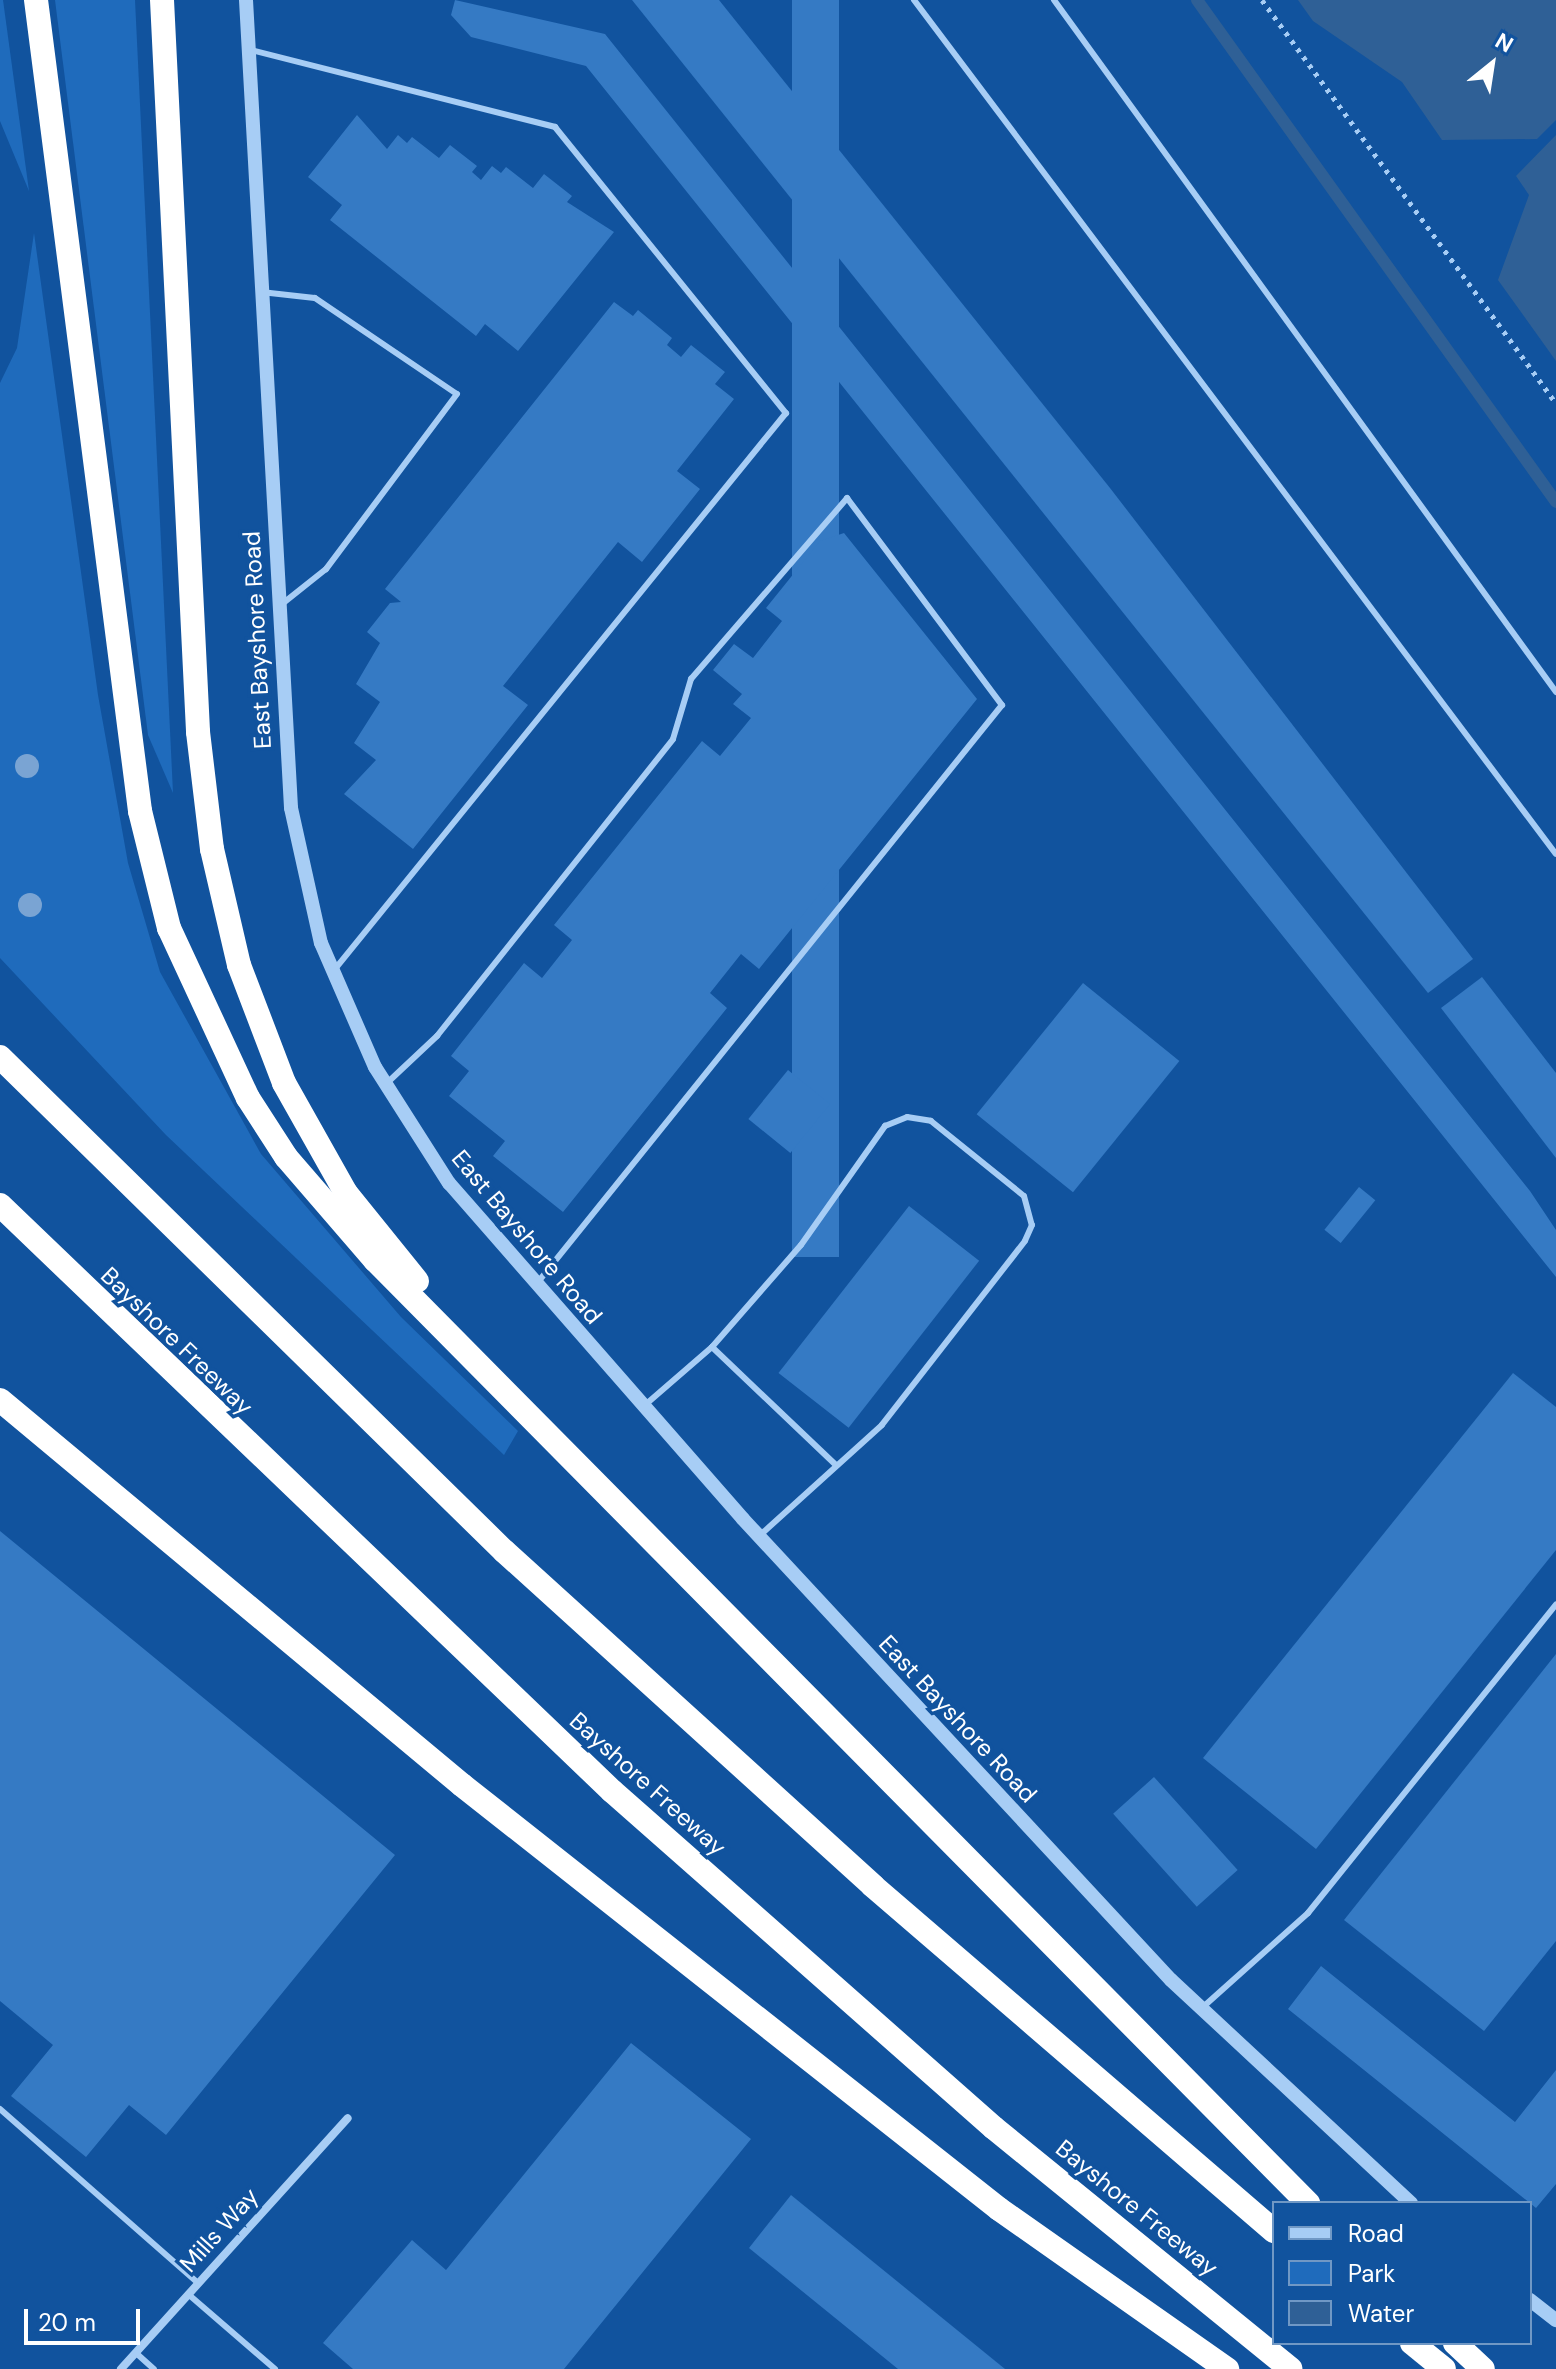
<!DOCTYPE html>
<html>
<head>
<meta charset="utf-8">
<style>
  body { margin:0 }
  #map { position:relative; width:1556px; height:2369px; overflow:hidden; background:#11539e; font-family:"DM Sans",sans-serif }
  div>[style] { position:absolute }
  .green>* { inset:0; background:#1f6bbc }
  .water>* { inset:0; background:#2f6096 }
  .stream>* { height:12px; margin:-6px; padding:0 6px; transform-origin:6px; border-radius:6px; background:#2f6096 }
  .building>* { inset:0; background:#357ac4; transform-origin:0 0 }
  .path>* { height:5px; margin-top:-2.5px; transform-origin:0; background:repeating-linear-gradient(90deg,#a7cdf5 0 4px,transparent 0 10px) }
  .service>* { height:6px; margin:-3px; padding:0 3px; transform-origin:3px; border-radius:3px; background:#a7cdf5 }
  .minor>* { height:8px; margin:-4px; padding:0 4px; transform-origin:4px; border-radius:4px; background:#a7cdf5 }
  .tertiary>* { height:14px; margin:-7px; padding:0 7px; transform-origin:7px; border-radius:7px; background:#a7cdf5 }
  .motorway>* { height:24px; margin:-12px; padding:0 12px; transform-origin:12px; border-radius:12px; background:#fff }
  .trees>* { width:24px; height:24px; margin:-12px; border-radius:50%; background:#7aa4d3 }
  span { translate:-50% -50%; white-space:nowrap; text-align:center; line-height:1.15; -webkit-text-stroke:7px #11539e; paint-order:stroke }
  .street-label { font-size:24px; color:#fff }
  .legend { position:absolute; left:1272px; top:2201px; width:260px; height:144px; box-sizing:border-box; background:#11539e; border:2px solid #7098c5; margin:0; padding:10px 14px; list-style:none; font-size:24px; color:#fff }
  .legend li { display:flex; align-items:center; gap:16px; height:40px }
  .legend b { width:40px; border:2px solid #7098c5 }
  .north { position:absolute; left:1452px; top:24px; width:80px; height:80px; -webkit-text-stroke:6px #11539e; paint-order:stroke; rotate:30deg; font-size:22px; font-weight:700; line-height:32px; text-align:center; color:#fff }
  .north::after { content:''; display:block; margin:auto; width:28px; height:36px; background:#fff; clip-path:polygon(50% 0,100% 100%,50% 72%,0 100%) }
  .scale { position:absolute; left:24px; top:2309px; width:116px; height:36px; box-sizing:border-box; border:4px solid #fff; border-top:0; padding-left:10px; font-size:24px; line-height:28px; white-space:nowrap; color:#fff; -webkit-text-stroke:6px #11539e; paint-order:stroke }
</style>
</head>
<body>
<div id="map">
  <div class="green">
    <i style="clip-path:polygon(0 0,3px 0,29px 191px,0 121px)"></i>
    <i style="clip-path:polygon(55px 0,135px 0,173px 793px,148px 735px)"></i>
    <i style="clip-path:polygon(34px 233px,98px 695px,128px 863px,160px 972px,261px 1154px,401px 1317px,518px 1431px,504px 1455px,166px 1135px,0 958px,0 383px,17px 348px)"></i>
  </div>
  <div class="water">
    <i style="clip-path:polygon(1298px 0,1556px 0,1556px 120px,1537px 139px,1442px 140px,1402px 82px,1313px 21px)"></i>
    <i style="clip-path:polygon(1556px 135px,1556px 361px,1498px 280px,1529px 195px,1516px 176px)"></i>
  </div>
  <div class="stream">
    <i style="left:1197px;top:0;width:617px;rotate:54.43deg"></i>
  </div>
  <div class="building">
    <i style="clip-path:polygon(455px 0,605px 34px,1530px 1191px,1556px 1230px,1556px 1277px,586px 66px,471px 37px,451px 15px)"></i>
    <i style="clip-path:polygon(632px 0,719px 0,1110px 488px,1473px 959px,1428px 993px)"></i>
    <i style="left:792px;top:0;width:47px;height:1257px"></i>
    <i style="clip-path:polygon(357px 115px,387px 149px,398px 135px,407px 143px,412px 137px,439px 158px,450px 145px,477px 166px,472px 172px,481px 180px,492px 166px,501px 173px,506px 167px,533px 188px,544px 174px,572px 196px,567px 202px,614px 232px,518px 351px,485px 324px,476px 336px,330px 220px,342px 205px,308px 177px)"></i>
    <i style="clip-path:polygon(614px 302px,633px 316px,638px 310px,672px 338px,667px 345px,681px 357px,691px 345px,725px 372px,715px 384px,734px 399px,677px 471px,700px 489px,642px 562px,618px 542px,503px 686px,528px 705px,413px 849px,344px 794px,376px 760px,354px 743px,380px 702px,356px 684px,380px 643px,367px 632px,390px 603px,401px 602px,385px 589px)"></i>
    <i style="clip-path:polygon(844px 533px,977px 699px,759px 969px,741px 954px,710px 993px,727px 1008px,563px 1212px,493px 1156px,505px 1141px,449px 1096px,469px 1071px,451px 1056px,524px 963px,542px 978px,572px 940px,554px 925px,702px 741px,720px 756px,751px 718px,733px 704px,742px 694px,713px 670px,734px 644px,753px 658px,782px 621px,766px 608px,820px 541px)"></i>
    <i style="clip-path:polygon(1482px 977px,1556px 1073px,1556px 1158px,1441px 1008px)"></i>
    <i style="left:1083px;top:983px;width:124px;height:169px;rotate:39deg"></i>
    <i style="left:788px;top:1070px;width:54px;height:63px;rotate:39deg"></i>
    <i style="left:1359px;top:1187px;width:21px;height:55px;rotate:39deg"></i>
    <i style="left:909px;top:1206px;width:89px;height:212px;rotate:38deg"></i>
    <i style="clip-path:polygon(1513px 1373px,1556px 1407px,1556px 1550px,1316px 1849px,1203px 1758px)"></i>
    <i style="clip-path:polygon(0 1531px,395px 1855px,166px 2135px,129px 2105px,86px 2157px,11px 2096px,53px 2045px,0 2001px)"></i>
    <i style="clip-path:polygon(1556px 1654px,1556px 1941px,1484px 2031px,1344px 1920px)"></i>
    <i style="left:1154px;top:1777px;width:125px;height:55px;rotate:48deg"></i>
    <i style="clip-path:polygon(1321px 1966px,1515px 2122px,1556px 2070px,1556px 2184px,1536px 2208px,1288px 2009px)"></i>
    <i style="clip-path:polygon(631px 2043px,751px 2139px,564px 2369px,353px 2369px,323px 2343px,412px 2240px,446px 2270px)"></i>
    <i style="clip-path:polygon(791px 2195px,1005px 2369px,898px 2369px,749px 2248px)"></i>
  </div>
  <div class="path">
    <i style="left:1262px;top:0;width:499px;rotate:53.9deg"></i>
  </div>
  <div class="service">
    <i style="left:914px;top:0;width:1068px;rotate:53.07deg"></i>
    <i style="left:1054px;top:0;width:855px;rotate:54.04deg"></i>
    <i style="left:251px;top:50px;width:314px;rotate:14.2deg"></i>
    <i style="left:555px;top:127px;width:368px;rotate:51.1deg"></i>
    <i style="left:786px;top:413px;width:716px;rotate:129.05deg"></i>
    <i style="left:261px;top:292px;width:54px;rotate:6.3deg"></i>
    <i style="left:315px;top:298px;width:171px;rotate:34.1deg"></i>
    <i style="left:457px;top:394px;width:219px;rotate:126.8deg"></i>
    <i style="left:326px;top:569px;width:56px;rotate:141.5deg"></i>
    <i style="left:387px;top:1083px;width:69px;rotate:-43.2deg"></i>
    <i style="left:437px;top:1036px;width:379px;rotate:-51.5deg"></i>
    <i style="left:673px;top:739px;width:63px;rotate:-73.3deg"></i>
    <i style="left:691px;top:679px;width:239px;rotate:-49.2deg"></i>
    <i style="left:847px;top:498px;width:259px;rotate:53.2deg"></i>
    <i style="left:1002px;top:705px;width:740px;rotate:128.8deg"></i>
    <i style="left:712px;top:1347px;width:170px;rotate:43.6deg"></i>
    <i style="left:645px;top:1405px;width:89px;rotate:-40.9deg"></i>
    <i style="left:712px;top:1347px;width:135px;rotate:-48.9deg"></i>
    <i style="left:801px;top:1245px;width:146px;rotate:-54.8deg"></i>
    <i style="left:885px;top:1126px;width:24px;rotate:-22deg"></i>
    <i style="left:907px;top:1117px;width:24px;rotate:9deg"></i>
    <i style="left:931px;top:1121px;width:119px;rotate:38.9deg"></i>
    <i style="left:1024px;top:1196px;width:30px;rotate:75deg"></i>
    <i style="left:1032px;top:1225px;width:17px;rotate:114deg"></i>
    <i style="left:1025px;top:1241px;width:233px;rotate:127.9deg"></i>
    <i style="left:882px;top:1425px;width:166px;rotate:137.9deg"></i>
    <i style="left:1203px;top:2007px;width:141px;rotate:-41.8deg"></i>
    <i style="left:1308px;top:1913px;width:396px;rotate:-51.2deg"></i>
    <i style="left:0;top:2109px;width:264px;rotate:41.3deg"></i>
    <i style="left:188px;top:2294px;width:115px;rotate:40.8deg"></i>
    <i style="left:136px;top:2353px;width:24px;rotate:42deg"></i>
  </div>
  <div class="minor">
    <i style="left:121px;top:2369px;width:338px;rotate:-47.9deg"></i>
  </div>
  <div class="tertiary">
    <i style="left:246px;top:0;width:809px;rotate:86.81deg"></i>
    <i style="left:291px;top:808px;width:138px;rotate:77.5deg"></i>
    <i style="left:321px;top:943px;width:135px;rotate:66.5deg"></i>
    <i style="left:375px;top:1067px;width:138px;rotate:57.5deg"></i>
    <i style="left:449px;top:1183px;width:446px;rotate:48.8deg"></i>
    <i style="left:743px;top:1519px;width:629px;rotate:47.13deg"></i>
    <i style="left:1171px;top:1980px;width:328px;rotate:42.9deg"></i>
    <i style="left:1530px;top:2300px;width:33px;rotate:38deg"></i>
  </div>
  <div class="motorway">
    <i style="left:36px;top:0;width:818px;rotate:82.69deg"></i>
    <i style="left:140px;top:811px;width:121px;rotate:76.1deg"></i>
    <i style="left:169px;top:928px;width:187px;rotate:65.1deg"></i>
    <i style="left:248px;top:1098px;width:70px;rotate:57.2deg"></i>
    <i style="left:286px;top:1157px;width:136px;rotate:49.2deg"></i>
    <i style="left:375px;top:1260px;width:1327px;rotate:45.31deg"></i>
    <i style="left:162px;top:0;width:733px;rotate:87.18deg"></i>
    <i style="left:198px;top:732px;width:118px;rotate:83.2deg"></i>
    <i style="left:212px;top:849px;width:119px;rotate:76.9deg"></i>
    <i style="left:239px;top:965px;width:126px;rotate:69.1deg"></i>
    <i style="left:284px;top:1083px;width:126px;rotate:60.6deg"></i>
    <i style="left:346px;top:1193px;width:113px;rotate:51.1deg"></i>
    <i style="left:0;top:1057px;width:706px;rotate:44.43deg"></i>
    <i style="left:504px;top:1551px;width:498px;rotate:42.2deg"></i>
    <i style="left:873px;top:1886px;width:529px;rotate:40.71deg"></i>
    <i style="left:0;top:1205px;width:847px;rotate:43.76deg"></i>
    <i style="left:612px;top:1791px;width:509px;rotate:41.42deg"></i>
    <i style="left:994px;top:2128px;width:382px;rotate:39.1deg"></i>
    <i style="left:0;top:1400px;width:601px;rotate:39.81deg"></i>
    <i style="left:462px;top:1785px;width:684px;rotate:38.29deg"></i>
    <i style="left:999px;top:2209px;width:279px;rotate:35.1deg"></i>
    <i style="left:1412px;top:2343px;width:41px;rotate:39.1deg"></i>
    <i style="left:1455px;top:2343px;width:38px;rotate:43deg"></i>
  </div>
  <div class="trees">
    <i style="left:27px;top:766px"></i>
    <i style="left:30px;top:905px"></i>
  </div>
  <div class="street-label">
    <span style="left:257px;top:640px;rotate:-93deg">East Bayshore Road</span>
    <span style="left:527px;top:1237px;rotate:50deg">East Bayshore Road</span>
    <span style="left:177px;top:1341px;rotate:44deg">Bayshore Freeway</span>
    <span style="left:958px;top:1719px;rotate:47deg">East Bayshore Road</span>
    <span style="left:648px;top:1784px;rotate:42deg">Bayshore Freeway</span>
    <span style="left:1137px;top:2208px;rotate:39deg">Bayshore Freeway</span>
    <span style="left:219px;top:2230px;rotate:-48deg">Mills Way</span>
  </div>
  <ul class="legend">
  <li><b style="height:10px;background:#a7cdf5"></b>Road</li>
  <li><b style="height:22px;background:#1f6bbc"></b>Park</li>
  <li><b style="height:22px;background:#2f6096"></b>Water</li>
  </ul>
  <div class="north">N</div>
  <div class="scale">20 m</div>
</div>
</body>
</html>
